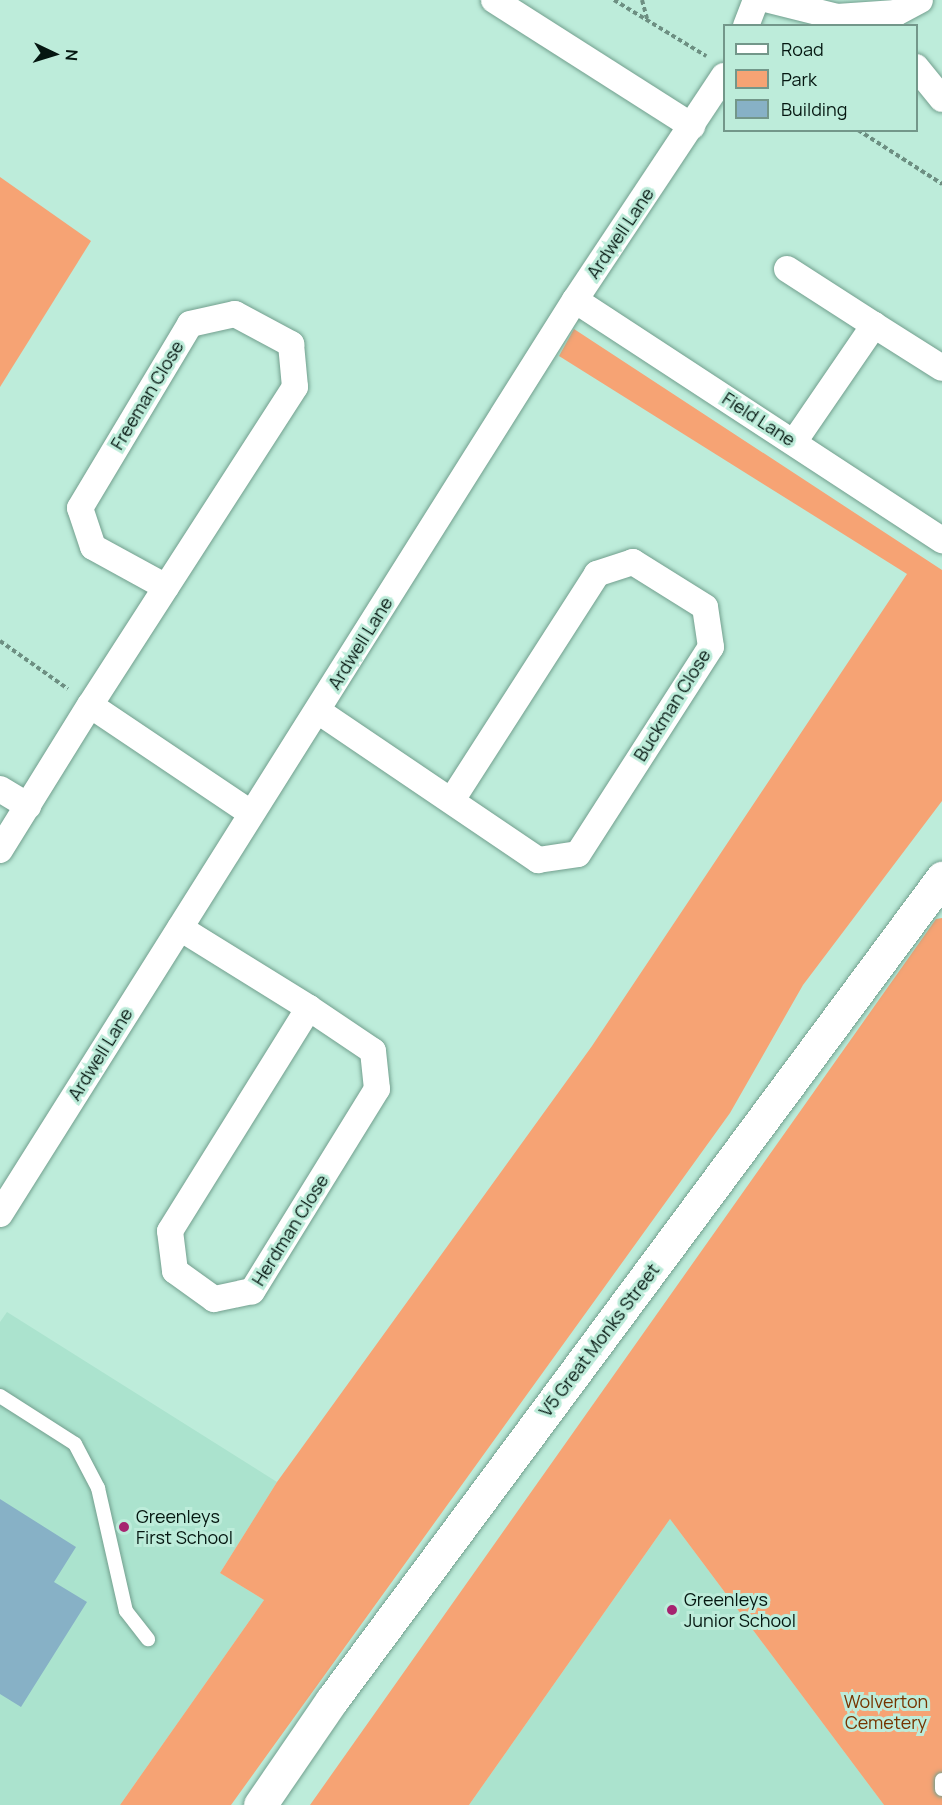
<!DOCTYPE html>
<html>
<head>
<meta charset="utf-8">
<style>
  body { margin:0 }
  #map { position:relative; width:942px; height:1805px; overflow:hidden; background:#bdecda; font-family:Manrope,sans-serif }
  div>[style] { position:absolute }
  .built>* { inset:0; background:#abe3ce }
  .green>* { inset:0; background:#f6a374 }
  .building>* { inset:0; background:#87b1c6 }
  .path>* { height:4px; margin-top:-2px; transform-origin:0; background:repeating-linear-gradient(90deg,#6d8f82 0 4.5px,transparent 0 7.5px) }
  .roads { filter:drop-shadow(0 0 2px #729f8e) drop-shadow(0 0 2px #729f8e) }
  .lane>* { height:14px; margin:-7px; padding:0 7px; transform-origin:7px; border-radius:7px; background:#fff }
  .street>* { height:26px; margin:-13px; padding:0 13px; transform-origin:13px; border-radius:13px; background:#fff }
  .secondary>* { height:33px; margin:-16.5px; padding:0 16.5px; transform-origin:16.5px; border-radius:16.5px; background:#fff }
  .dots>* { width:16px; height:16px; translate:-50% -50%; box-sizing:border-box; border:3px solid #bdecda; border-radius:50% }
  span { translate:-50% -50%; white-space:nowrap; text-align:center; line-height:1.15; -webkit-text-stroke:6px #bdecda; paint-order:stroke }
  .street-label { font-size:18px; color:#051711 }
  .poi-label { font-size:18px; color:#051711 }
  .left { translate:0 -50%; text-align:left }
  .park-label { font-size:18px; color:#763400 }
  .legend { position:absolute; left:723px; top:24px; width:195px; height:108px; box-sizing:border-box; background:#bdecda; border:2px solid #73978a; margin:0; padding:8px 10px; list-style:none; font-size:18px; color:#051711 }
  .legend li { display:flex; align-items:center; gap:12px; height:30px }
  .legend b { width:30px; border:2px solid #73978a }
  .north { position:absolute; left:24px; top:24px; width:60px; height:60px; -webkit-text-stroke:4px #bdecda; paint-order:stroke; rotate:94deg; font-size:16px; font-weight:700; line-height:24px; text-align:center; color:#051711 }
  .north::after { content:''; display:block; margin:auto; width:21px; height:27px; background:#051711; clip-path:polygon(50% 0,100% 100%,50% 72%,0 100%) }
</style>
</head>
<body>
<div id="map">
  <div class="built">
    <i style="clip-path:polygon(7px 1312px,277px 1482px,220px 1573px,264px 1600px,120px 1805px,0 1805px,0 1322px)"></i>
    <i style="clip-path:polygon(670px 1519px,884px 1805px,469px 1805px)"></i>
  </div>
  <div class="green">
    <i style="clip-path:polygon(0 177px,91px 241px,0 387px)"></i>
    <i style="clip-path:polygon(574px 329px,942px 570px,942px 801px,803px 985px,730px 1113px,231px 1805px,120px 1805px,264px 1600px,220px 1573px,277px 1482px,592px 1046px,907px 574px,559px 356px)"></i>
    <i style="clip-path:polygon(942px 918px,942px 1805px,884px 1805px,670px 1519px,469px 1805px,310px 1805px,936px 919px)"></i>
  </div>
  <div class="building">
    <i style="clip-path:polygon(0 1499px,76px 1547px,54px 1582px,87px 1602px,21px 1707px,0 1694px)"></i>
  </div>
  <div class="path">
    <i style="left:614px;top:0;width:108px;rotate:31.3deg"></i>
    <i style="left:642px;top:0;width:20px;rotate:75deg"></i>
    <i style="left:858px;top:130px;width:100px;rotate:32.7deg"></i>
    <i style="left:0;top:641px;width:83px;rotate:35.2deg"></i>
  </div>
  <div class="roads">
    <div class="lane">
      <i style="left:0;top:1396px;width:89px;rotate:32.6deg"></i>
      <i style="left:75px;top:1444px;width:50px;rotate:62.4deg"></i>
      <i style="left:98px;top:1488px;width:126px;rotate:77.2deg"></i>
      <i style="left:126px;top:1611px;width:36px;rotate:52deg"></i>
      <i style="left:942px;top:1780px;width:9px;rotate:90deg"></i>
    </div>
    <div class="street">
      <i style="left:494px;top:0;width:235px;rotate:32.5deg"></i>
      <i style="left:769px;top:0;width:70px;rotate:14deg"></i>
      <i style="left:837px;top:17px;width:59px;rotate:-3.9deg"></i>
      <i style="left:896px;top:13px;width:27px;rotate:-28deg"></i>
      <i style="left:746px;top:26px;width:28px;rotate:-69deg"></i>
      <i style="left:916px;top:67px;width:41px;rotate:50.9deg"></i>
      <i style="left:787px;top:269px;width:103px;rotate:32.8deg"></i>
      <i style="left:575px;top:300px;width:439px;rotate:33.2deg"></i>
      <i style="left:794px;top:442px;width:142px;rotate:-55.6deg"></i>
      <i style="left:874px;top:325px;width:80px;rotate:32.3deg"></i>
      <i style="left:166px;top:587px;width:83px;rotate:-151.3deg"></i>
      <i style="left:93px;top:547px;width:41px;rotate:-108.4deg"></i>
      <i style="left:80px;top:508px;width:214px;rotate:-59.1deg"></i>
      <i style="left:190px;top:324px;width:46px;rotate:-12.5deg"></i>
      <i style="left:235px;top:314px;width:64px;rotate:28.2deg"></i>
      <i style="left:291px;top:344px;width:43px;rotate:84.7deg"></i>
      <i style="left:295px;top:387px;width:378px;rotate:122.8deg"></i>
      <i style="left:90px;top:705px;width:194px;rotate:33.9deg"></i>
      <i style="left:318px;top:711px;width:266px;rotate:34.1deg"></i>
      <i style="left:538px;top:860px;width:40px;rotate:-8.5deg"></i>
      <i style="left:578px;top:854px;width:246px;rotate:-57.3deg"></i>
      <i style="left:711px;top:647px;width:40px;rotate:-98.5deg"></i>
      <i style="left:705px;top:607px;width:85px;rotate:-148deg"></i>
      <i style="left:633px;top:562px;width:38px;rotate:162deg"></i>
      <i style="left:597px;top:574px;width:269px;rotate:122.7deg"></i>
      <i style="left:0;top:789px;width:33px;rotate:31deg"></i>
      <i style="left:0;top:850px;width:171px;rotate:-58.2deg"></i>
      <i style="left:180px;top:928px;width:152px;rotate:31.8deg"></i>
      <i style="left:309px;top:1008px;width:77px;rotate:33.9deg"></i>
      <i style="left:373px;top:1051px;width:38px;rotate:84deg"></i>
      <i style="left:377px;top:1089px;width:238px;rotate:121.7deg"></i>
      <i style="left:252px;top:1291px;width:39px;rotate:168deg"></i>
      <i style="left:214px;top:1299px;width:48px;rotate:-144.3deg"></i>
      <i style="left:175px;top:1271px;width:40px;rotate:-97.1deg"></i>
      <i style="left:170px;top:1231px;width:263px;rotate:-58.1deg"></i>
      <i style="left:0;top:1214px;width:1080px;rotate:-57.83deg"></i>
      <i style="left:575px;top:300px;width:269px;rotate:-56.4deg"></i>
    </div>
    <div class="secondary">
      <i style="left:260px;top:1805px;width:127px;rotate:-55.6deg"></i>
      <i style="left:332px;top:1700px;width:1024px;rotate:-53.42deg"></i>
    </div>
  </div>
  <div class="dots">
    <i style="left:124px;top:1527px;background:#a62370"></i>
    <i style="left:672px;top:1610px;background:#a62370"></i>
  </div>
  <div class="street-label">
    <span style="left:620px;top:233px;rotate:-56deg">Ardwell Lane</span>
    <span style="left:147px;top:395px;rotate:-59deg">Freeman Close</span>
    <span style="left:759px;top:419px;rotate:33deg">Field Lane</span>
    <span style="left:360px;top:643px;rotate:-58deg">Ardwell Lane</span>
    <span style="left:672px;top:705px;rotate:-58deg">Buckman Close</span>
    <span style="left:100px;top:1054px;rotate:-58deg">Ardwell Lane</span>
    <span style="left:290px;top:1230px;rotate:-58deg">Herdman Close</span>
    <span style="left:599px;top:1340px;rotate:-53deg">V5 Great Monks Street</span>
  </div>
  <div class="poi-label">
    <span class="left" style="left:136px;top:1527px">Greenleys<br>First School</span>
    <span class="left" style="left:684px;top:1610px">Greenleys<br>Junior School</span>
  </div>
  <div class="park-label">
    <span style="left:886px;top:1712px">Wolverton<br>Cemetery</span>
  </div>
  <ul class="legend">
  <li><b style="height:8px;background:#fff"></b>Road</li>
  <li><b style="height:16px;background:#f6a374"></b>Park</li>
  <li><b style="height:16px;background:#87b1c6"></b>Building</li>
  </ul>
  <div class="north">N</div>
</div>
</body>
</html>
